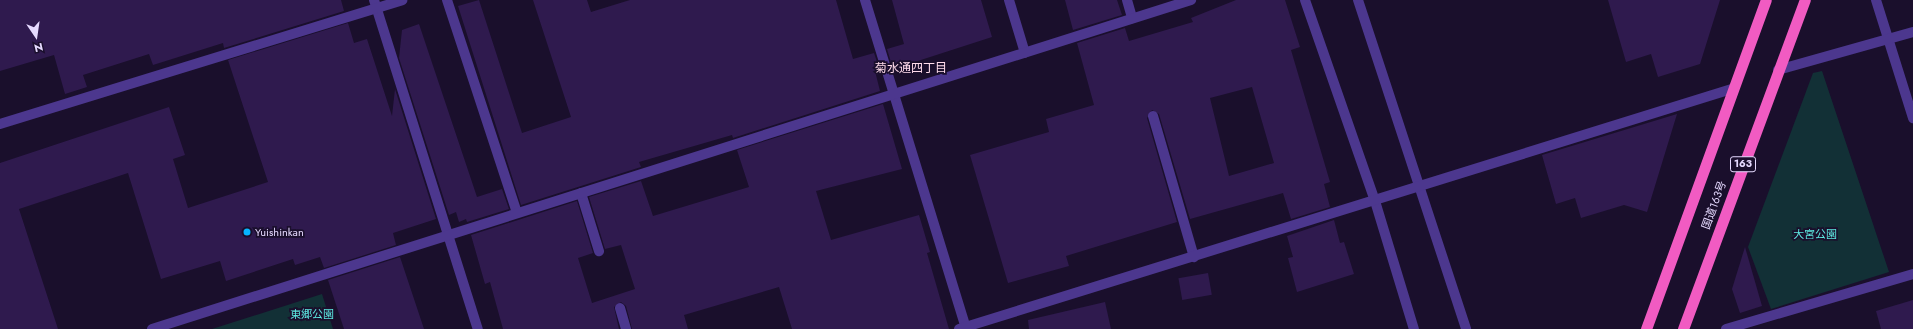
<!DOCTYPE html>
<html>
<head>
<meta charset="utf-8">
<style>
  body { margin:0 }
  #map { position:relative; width:1913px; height:329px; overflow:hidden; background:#1a0f2c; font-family:Jost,"Noto Sans JP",sans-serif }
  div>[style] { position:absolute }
  .green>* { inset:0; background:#123036 }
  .building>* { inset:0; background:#2f1a4e; transform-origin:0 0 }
  .service>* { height:10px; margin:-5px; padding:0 5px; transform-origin:5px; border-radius:5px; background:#4c378e }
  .minor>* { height:10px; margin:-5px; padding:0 5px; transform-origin:5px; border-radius:5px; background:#4c378e }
  .trunk>* { height:11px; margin:-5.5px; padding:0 5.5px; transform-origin:5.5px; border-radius:5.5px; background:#f15bc2 }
  .dots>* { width:11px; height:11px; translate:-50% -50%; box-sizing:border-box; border:2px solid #1a0f2c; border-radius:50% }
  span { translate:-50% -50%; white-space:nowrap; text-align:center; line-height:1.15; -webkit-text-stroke:3.5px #1a0f2c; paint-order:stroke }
  .shield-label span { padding:1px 3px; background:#1a0f2c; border:1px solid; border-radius:3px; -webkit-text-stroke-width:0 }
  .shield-label { font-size:10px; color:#e6daff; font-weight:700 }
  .street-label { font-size:11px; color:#e6daff }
  .poi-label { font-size:11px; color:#e6daff }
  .left { translate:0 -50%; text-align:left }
  .park-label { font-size:11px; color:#5de8e1 }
  .neighbourhood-label { font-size:12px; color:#ffdceb }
  .north { position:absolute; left:16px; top:16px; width:40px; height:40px; -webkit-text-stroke:3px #1a0f2c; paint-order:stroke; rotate:167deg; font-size:11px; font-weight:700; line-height:16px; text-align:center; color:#e6daff }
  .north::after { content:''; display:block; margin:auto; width:14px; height:18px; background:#e6daff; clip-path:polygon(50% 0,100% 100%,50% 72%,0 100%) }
</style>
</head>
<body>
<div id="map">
  <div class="green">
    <i style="clip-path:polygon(1822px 71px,1889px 272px,1771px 309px,1748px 247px,1813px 73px)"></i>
    <i style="clip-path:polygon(322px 294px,333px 329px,212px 329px)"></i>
  </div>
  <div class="building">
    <i style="clip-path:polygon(0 0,341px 0,344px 11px,224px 48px,223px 43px,153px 65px,149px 54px,83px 75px,87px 87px,65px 94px,54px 55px,0 71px)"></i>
    <i style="clip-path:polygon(479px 0,522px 133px,571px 117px,533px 0,587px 0,591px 12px,630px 0,836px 0,853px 59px,874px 53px,881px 73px,876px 75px,880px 91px,733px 138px,732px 135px,639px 162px,641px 167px,521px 205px,458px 6px)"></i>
    <i style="clip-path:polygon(892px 0,981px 0,992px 37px,893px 69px,887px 49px,904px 44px)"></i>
    <i style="clip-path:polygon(1065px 0,1117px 0,1122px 15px,1073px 30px)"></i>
    <i style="clip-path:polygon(evenodd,1236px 0,1285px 0,1300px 47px,1291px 50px,1330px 182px,1324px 184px,1330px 207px,1291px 219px,1283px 193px,1190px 219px,1159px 114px,1152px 110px,1147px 118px,1177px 222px,1066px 256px,1069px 266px,1008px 283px,970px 155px,1049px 132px,1046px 119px,1094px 105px,1077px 43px,1125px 28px,1129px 41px,1193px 22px,1191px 18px,1236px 0,1252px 87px,1274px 163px,1229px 176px,1210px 98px,1252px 87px)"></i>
    <i style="clip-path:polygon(1608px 0,1720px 0,1700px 64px,1658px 77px,1651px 54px,1626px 62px)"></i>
    <i style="clip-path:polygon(348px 23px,354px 43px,367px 39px,392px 116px,395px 89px,436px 219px,393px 233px,396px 245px,324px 268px,320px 257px,295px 265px,293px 259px,226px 281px,220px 261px,161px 279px,128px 173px,19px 209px,58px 329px,0 329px,0 163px,169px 107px,185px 155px,173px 159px,188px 208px,268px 182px,228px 60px)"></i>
    <i style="clip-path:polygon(419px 24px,477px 197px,502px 189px,509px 209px,467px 222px,466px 219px,459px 222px,456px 212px,449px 215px,399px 58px,402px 30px)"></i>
    <i style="clip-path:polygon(883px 104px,902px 169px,816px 191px,831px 240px,919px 215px,930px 252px,927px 253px,949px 329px,792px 329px,779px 287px,684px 315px,688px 329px,632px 329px,626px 306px,621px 302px,614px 307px,619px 329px,503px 329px,490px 282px,485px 284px,471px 235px,577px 201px,593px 253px,578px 258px,592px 303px,635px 289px,621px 245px,605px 249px,589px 197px,641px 181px,653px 216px,749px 187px,737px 150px)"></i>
    <i style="clip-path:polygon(1677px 114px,1647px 212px,1624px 205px,1581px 218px,1575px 198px,1556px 204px,1542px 155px)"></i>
    <i style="clip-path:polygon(1334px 220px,1340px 243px,1344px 242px,1354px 274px,1297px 292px,1288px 258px,1293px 257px,1287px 236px)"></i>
    <i style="clip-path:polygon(1745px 247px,1762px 306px,1740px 313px,1732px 289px)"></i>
    <i style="clip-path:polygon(400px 257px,424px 329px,344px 329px,328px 280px)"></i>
    <i style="left:1208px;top:273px;width:22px;height:30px;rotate:80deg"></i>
    <i style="clip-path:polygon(1913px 300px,1913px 329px,1881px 329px,1876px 311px)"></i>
    <i style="clip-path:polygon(1105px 302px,1111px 329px,1029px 329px,1028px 320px)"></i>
  </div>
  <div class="service">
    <i style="left:447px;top:0;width:224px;rotate:71.8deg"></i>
    <i style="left:1009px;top:0;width:55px;rotate:73.2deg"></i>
    <i style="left:1127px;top:0;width:19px;rotate:74deg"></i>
    <i style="left:1153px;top:116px;width:147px;rotate:73.8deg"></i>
    <i style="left:581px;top:193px;width:61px;rotate:72.8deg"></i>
    <i style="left:620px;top:308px;width:22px;rotate:74deg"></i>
  </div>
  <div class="minor">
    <i style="left:374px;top:0;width:345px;rotate:72.5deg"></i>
    <i style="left:865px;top:0;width:344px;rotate:72.9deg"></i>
    <i style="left:1305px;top:0;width:213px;rotate:70.8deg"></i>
    <i style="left:1375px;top:201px;width:134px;rotate:73.1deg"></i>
    <i style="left:1358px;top:0;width:346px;rotate:71.8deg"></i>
    <i style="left:1876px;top:0;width:124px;rotate:72.6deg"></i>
    <i style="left:1778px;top:70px;width:140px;rotate:-15.7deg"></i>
    <i style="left:0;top:124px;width:421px;rotate:-17.1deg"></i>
    <i style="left:152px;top:329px;width:1090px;rotate:-17.57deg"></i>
    <i style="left:959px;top:329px;width:809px;rotate:-17.25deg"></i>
    <i style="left:1726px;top:329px;width:195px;rotate:-16.4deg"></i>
  </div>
  <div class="trunk">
    <i style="left:1646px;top:329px;width:350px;rotate:-70deg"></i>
    <i style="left:1683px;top:329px;width:351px;rotate:-69.7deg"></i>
  </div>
  <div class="dots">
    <i style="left:247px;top:232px;background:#06b5ff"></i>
  </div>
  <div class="shield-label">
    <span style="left:1743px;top:164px">163</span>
  </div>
  <div class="street-label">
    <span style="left:1714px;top:205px;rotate:-70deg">国道163号</span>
  </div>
  <div class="poi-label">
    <span class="left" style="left:255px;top:232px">Yuishinkan</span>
  </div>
  <div class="park-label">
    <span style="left:1815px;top:234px">大宮公園</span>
    <span style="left:312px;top:314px">東郷公園</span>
  </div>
  <div class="neighbourhood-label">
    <span style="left:911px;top:69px">菊水通四丁目</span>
  </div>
  <div class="north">N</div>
</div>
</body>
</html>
